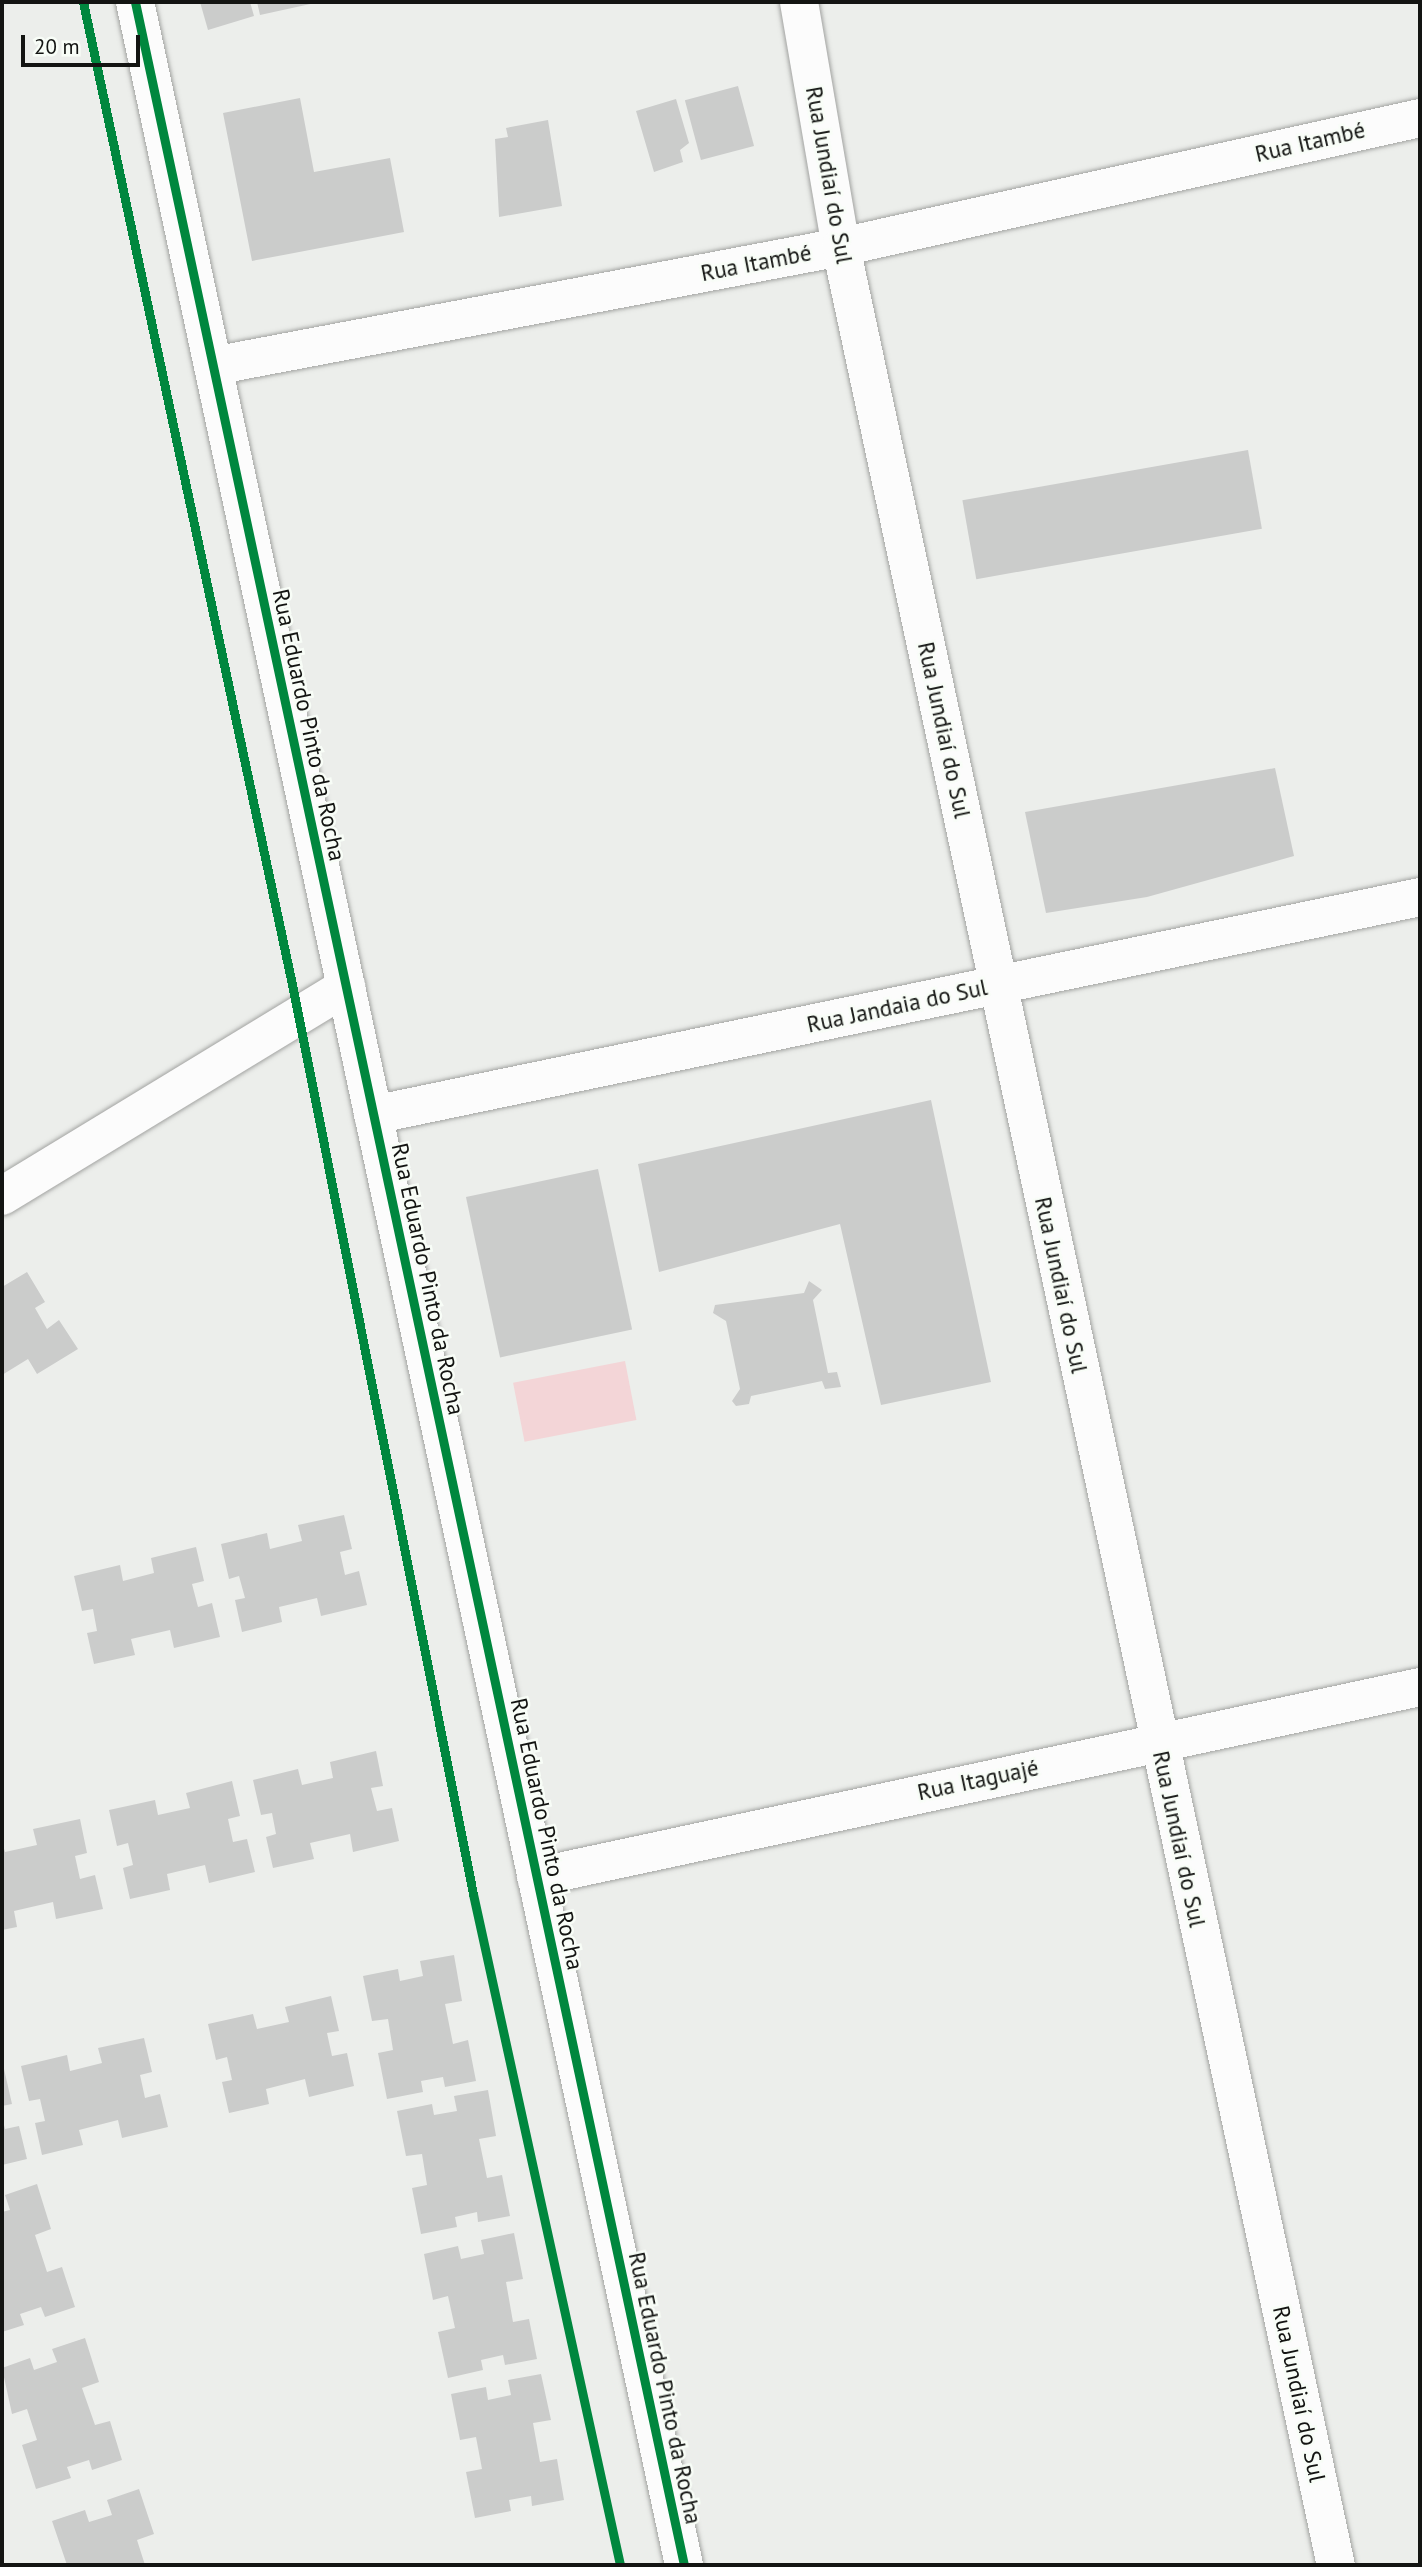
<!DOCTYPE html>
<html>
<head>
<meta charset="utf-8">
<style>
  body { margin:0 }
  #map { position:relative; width:1422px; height:2567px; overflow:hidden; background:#eceeeb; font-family:"PT Sans",sans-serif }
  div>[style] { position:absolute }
  .green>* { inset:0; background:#f3d5d7; transform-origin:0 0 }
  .building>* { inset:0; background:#cbcccb; transform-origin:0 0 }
  .roads { filter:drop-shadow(0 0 2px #a2a3a1) drop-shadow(0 0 2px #a2a3a1) }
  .minor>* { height:38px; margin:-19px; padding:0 19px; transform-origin:19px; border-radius:19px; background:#fcfcfc }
  .secondary>* { height:38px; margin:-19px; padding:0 19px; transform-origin:19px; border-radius:19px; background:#fcfcfc }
  .cycleway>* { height:9px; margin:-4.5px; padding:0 4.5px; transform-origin:4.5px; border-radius:4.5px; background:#00873e }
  span { translate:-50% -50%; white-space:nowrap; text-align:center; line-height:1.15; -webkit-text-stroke:5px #f8fdf7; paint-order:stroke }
  .street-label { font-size:23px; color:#131412 }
  .frame { position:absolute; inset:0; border:4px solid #131412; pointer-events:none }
  .scale { position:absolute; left:21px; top:35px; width:119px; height:32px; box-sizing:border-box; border:4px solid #131412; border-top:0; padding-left:9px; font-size:21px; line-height:24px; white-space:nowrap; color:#131412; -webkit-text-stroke:5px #f8fdf7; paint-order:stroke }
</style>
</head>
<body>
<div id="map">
  <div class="green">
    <i style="left:625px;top:1361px;width:60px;height:114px;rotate:79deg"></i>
  </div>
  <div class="building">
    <i style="clip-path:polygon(200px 2px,250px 2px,254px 16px,208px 30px)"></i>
    <i style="clip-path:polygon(257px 2px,315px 2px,315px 3px,260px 15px)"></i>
    <i style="left:738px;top:86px;width:62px;height:55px;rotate:75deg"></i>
    <i style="clip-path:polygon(300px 98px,314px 172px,390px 158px,404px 232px,252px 261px,223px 113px)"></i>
    <i style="clip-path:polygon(676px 99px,689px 143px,680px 150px,683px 162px,654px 172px,636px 111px)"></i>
    <i style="clip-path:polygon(548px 120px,562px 206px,499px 217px,495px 139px,508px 137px,506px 128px)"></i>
    <i style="left:1248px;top:450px;width:80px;height:290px;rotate:80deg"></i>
    <i style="clip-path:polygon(1275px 768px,1294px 856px,1147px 897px,1046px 913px,1025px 812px)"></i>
    <i style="clip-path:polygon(931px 1100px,991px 1382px,881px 1405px,840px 1224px,659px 1272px,638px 1164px)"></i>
    <i style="left:598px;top:1169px;width:164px;height:135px;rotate:78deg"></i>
    <i style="clip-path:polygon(27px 1272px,45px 1302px,35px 1308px,47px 1329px,59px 1320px,78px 1349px,37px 1374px,28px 1359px,2px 1375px,2px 1287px)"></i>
    <i style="clip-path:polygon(809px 1281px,822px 1290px,813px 1300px,828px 1373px,837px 1372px,841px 1387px,825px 1389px,822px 1381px,751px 1396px,749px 1404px,736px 1406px,732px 1401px,740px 1389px,726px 1321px,713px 1313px,715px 1305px,804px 1293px)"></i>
    <i style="clip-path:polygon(344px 1515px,352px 1549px,340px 1552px,345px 1575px,359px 1571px,367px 1605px,321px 1616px,317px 1598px,279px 1607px,282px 1622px,242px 1632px,235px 1600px,245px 1598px,239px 1576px,229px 1579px,221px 1544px,267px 1533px,270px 1549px,302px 1541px,298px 1525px)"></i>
    <i style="clip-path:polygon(196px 1547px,204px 1581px,192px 1584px,198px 1607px,212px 1603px,220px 1637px,174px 1648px,170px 1630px,131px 1639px,135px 1655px,94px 1664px,87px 1633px,97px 1631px,93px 1609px,82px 1611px,74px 1576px,120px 1565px,123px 1581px,154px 1573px,151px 1558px)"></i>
    <i style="clip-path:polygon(376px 1751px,383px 1786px,371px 1788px,377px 1811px,392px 1808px,399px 1841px,353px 1852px,350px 1834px,310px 1843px,314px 1859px,273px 1868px,266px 1837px,276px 1834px,272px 1813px,261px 1815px,253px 1780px,298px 1769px,302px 1785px,333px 1778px,330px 1762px)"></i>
    <i style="clip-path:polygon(232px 1781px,240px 1816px,228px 1819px,233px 1842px,247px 1839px,255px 1872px,209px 1883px,205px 1865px,167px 1874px,170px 1890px,130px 1899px,123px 1868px,133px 1865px,128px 1843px,117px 1846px,109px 1810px,155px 1800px,158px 1815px,190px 1808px,186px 1793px)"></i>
    <i style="clip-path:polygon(80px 1819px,87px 1853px,75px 1856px,80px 1879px,95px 1875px,103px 1909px,56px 1919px,53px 1902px,14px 1911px,17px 1927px,2px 1930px,2px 1842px,5px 1852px,37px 1845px,33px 1829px)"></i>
    <i style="clip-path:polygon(454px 1955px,462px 2001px,445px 2004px,453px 2044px,468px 2040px,476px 2081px,445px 2087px,443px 2077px,421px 2081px,423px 2092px,387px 2099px,378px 2053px,393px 2050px,388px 2019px,372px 2021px,363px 1976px,398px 1969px,400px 1981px,423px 1976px,420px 1961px)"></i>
    <i style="clip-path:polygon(331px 1996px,339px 2031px,327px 2033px,332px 2056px,347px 2053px,354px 2086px,309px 2097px,305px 2079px,266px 2089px,269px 2104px,229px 2113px,222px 2082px,232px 2080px,227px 2057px,216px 2060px,208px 2024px,253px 2014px,257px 2029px,289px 2022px,285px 2007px)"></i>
    <i style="clip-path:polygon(144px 2038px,152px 2072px,140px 2075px,145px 2098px,160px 2094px,168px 2127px,122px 2138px,118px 2120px,79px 2130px,83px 2145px,42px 2155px,35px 2123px,45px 2121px,40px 2099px,29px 2101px,21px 2066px,67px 2055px,70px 2071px,102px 2063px,98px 2048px)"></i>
    <i style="clip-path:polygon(4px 2069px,12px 2104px,2px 2106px,2px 2070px)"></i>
    <i style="clip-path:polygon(488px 2090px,496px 2136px,479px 2139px,487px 2178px,502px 2175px,510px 2216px,478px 2222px,477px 2212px,455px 2217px,457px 2227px,421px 2234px,412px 2188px,427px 2185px,422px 2154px,406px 2156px,397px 2111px,432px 2104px,434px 2115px,457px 2111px,454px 2096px)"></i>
    <i style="clip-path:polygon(3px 2121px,5px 2129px,19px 2126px,27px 2159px,2px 2165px)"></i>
    <i style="clip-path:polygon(37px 2184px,51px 2229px,35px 2235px,47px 2272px,62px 2267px,75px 2307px,45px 2317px,41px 2307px,20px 2314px,24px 2325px,2px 2332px,2px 2212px,10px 2210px,5px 2195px)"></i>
    <i style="clip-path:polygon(514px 2233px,523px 2279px,506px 2282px,513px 2322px,529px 2319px,537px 2359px,505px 2365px,503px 2355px,481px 2360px,483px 2370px,448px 2378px,438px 2332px,455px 2328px,448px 2296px,433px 2300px,424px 2254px,458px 2246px,461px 2259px,484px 2254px,481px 2240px)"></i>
    <i style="clip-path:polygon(85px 2338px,99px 2382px,82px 2388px,95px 2425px,110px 2421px,122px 2460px,92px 2470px,89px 2460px,67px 2467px,71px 2478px,36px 2489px,22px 2445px,37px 2440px,27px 2409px,12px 2414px,2px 2368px,30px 2358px,34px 2370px,57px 2362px,52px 2349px)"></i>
    <i style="clip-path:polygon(541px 2374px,551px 2420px,533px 2423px,540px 2462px,557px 2459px,564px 2500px,532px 2506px,531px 2496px,509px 2500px,511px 2511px,475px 2518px,466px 2472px,482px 2469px,476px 2437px,460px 2440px,451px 2394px,486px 2387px,488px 2400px,511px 2395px,508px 2380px)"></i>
    <i style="clip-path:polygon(139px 2489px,154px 2534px,137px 2540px,145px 2565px,67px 2565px,52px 2521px,85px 2510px,89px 2522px,112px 2515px,107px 2500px)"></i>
  </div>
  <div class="roads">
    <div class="minor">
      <i style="left:799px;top:2px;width:249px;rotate:80.3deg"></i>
      <i style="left:841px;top:247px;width:2370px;rotate:77.95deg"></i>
      <i style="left:213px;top:366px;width:639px;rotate:-10.73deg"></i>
      <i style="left:841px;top:247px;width:593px;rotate:-12.56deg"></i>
      <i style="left:373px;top:1115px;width:1069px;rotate:-11.76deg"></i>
      <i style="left:2px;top:1196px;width:403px;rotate:-31.3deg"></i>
      <i style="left:536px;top:1877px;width:904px;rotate:-12.13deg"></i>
    </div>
    <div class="secondary">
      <i style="left:135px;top:2px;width:2621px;rotate:77.91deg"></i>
    </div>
  </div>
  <div class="cycleway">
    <i style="left:83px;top:2px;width:1009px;rotate:77.99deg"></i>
    <i style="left:293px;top:989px;width:923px;rotate:78.75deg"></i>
    <i style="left:473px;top:1894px;width:687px;rotate:77.64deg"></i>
    <i style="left:135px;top:2px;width:2621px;rotate:77.91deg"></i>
  </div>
  <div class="street-label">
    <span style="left:1310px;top:142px;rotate:-13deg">Rua Itambé</span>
    <span style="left:829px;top:175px;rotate:80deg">Rua Jundiaí do Sul</span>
    <span style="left:756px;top:263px;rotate:-11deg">Rua Itambé</span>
    <span style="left:309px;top:725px;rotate:78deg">Rua Eduardo Pinto da Rocha</span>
    <span style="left:944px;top:730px;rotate:78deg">Rua Jundiaí do Sul</span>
    <span style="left:897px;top:1006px;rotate:-12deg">Rua Jandaia do Sul</span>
    <span style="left:428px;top:1279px;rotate:78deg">Rua Eduardo Pinto da Rocha</span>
    <span style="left:1061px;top:1285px;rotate:78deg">Rua Jundiaí do Sul</span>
    <span style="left:978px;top:1780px;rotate:-12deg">Rua Itaguajé</span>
    <span style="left:547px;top:1834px;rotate:78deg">Rua Eduardo Pinto da Rocha</span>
    <span style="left:1179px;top:1839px;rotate:78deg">Rua Jundiaí do Sul</span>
    <span style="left:665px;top:2388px;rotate:78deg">Rua Eduardo Pinto da Rocha</span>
    <span style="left:1299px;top:2394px;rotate:78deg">Rua Jundiaí do Sul</span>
  </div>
  <div class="frame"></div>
  <div class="scale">20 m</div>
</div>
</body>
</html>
